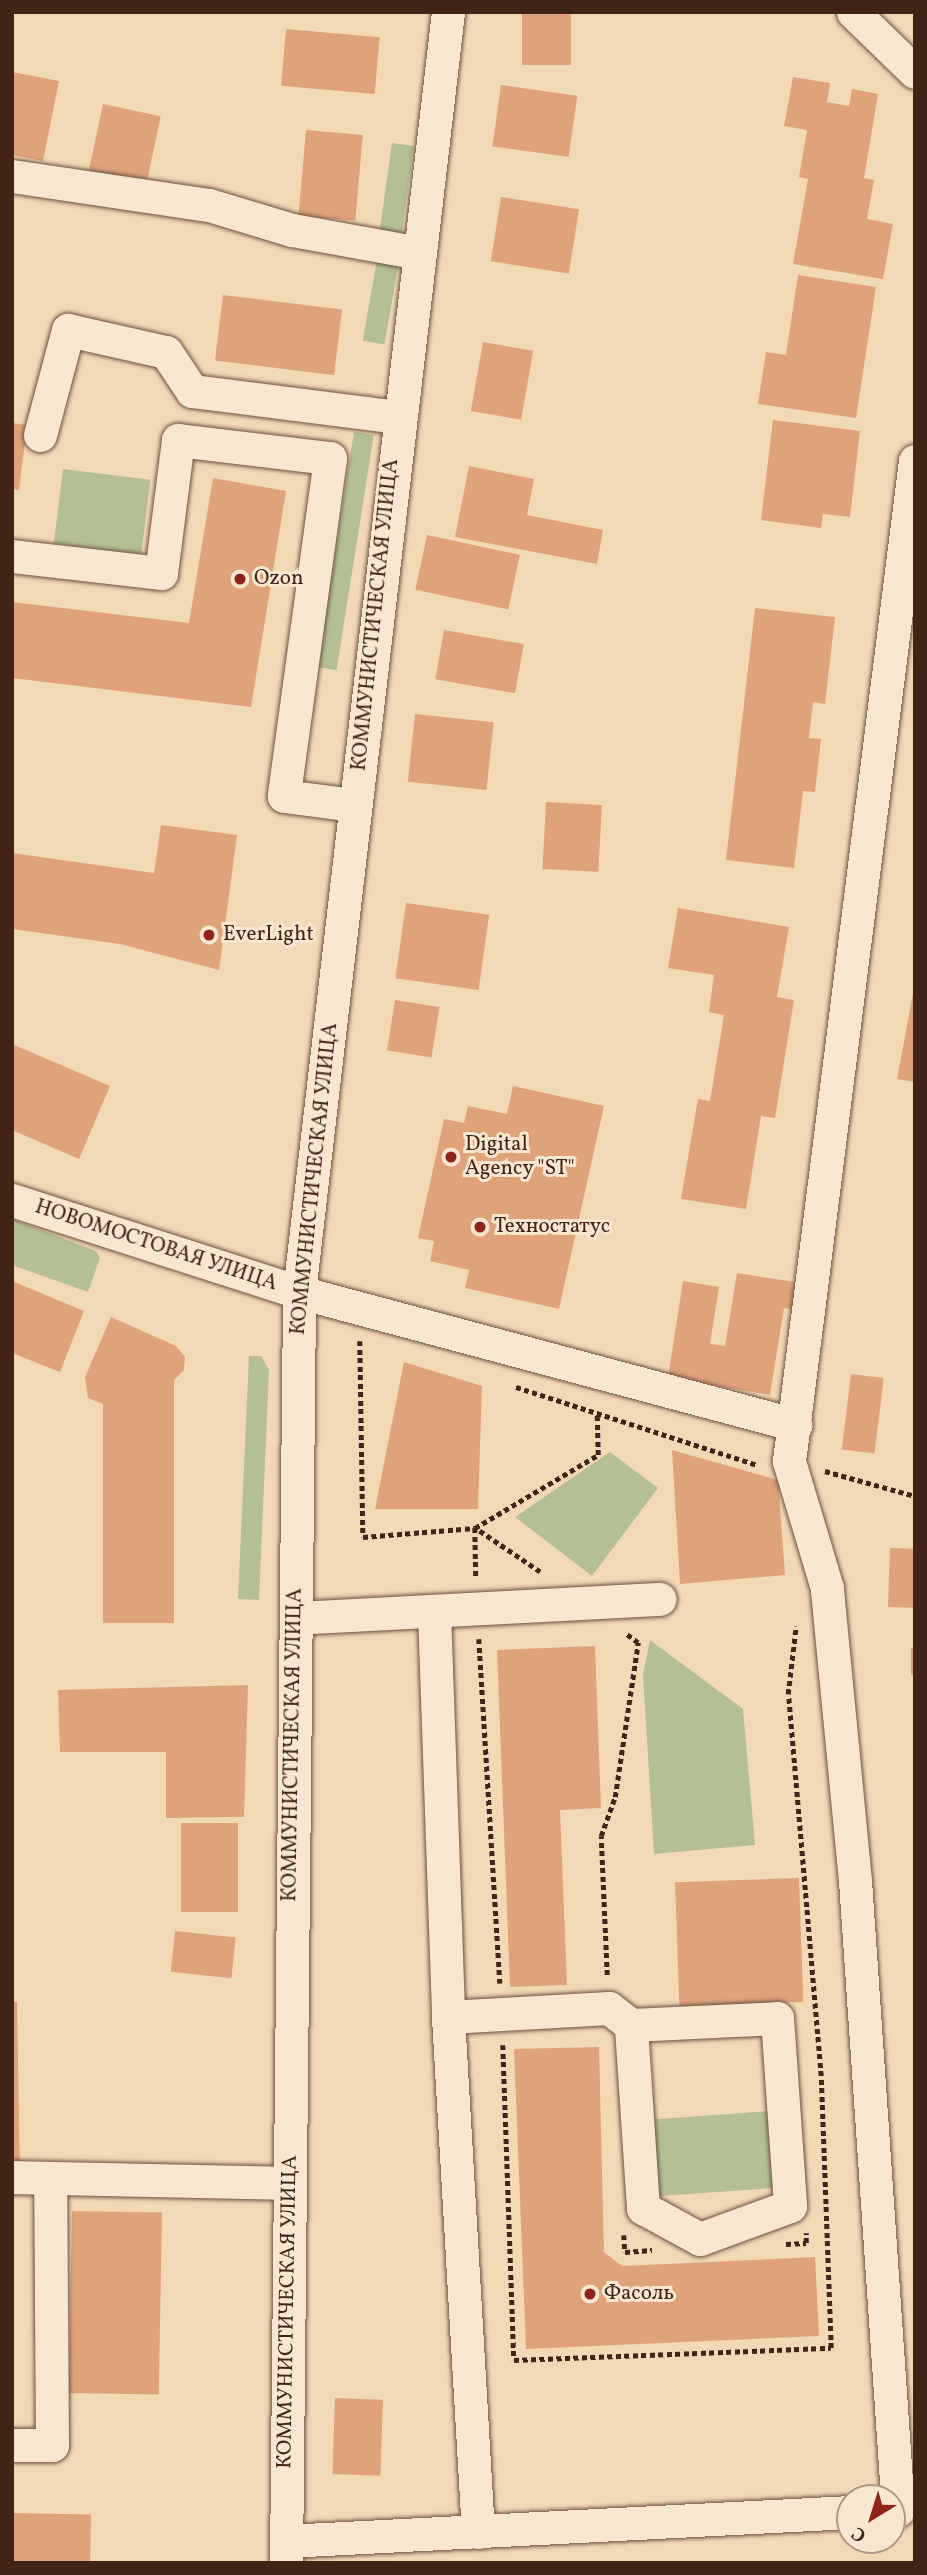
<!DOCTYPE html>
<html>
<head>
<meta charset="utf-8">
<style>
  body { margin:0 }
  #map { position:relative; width:927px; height:2575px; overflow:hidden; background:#f2d9b6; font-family:Vollkorn,serif }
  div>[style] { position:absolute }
  .green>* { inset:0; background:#b4c093; transform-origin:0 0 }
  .building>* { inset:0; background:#dfa37c; transform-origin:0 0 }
  .path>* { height:4.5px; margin-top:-2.25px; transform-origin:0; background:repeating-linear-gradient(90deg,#412417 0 5px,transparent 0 8.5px) }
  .roads { filter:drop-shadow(0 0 2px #6d513f) drop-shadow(0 0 2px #6d513f) }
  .minor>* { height:33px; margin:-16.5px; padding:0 16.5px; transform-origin:16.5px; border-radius:16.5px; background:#f7e6d0 }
  .dots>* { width:19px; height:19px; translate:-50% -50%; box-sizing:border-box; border:4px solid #f7e6d0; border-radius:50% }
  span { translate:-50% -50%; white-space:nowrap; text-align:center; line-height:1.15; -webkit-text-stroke:6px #f7e6d0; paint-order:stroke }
  .poi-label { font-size:21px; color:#412417 }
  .left { translate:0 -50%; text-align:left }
  .street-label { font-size:21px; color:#412417 }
  .frame { position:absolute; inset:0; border:14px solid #412417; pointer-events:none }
  .north { position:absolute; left:836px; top:2484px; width:70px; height:70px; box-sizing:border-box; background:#f7e6d0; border:2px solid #ae9886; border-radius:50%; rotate:218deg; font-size:19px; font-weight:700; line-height:28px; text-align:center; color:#412417 }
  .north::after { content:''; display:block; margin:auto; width:24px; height:32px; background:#8f2418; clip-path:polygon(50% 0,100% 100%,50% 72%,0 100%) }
</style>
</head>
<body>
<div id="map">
  <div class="green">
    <i style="left:392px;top:143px;width:22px;height:94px;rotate:8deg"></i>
    <i style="left:378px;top:254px;width:22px;height:88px;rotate:10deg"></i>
    <i style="left:354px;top:432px;width:20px;height:238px;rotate:9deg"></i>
    <i style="left:63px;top:469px;width:88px;height:75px;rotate:7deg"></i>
    <i style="clip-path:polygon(12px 1219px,96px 1251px,100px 1258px,88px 1292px,12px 1265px)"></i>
    <i style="clip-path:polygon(249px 1356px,261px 1356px,269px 1370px,259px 1600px,238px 1599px)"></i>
    <i style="clip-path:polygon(610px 1452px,658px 1488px,592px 1576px,515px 1517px)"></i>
    <i style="clip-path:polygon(650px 1640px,743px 1709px,755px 1845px,654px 1854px,643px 1675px)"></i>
    <i style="left:772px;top:2111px;width:77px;height:124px;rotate:86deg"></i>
  </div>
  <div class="building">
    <i style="left:522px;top:12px;width:49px;height:53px"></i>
    <i style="left:286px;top:29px;width:94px;height:57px;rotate:5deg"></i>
    <i style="clip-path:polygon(12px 72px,59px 81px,43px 161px,12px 155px)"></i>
    <i style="clip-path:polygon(793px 77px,830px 83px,827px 102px,849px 106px,852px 89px,878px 94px,864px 178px,874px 180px,867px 219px,893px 224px,883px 279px,793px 264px,808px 179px,799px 177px,807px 130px,784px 126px)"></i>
    <i style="left:501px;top:85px;width:77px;height:62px;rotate:8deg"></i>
    <i style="left:103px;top:104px;width:59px;height:68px;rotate:12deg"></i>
    <i style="left:306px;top:130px;width:57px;height:86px;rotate:5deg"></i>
    <i style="left:501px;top:197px;width:79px;height:65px;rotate:9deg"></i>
    <i style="clip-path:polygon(798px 275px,876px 287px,856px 418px,758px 404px,766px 352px,786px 355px)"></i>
    <i style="left:223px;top:295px;width:120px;height:66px;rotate:7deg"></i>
    <i style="left:483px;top:342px;width:51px;height:70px;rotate:10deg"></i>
    <i style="clip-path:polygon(773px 420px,860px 431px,850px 517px,823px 514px,821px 528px,761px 520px)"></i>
    <i style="clip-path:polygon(12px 423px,27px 425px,19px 490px,12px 489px)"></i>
    <i style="clip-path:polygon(469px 466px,534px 479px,527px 515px,603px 530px,597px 564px,455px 537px)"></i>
    <i style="clip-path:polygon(213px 478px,286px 491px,251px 707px,12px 678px,12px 602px,189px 623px)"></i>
    <i style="left:427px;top:535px;width:95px;height:56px;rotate:12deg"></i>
    <i style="clip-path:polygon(755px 608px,835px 617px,825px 704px,813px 702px,809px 738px,821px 739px,815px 792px,803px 791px,794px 868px,726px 860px)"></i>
    <i style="left:444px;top:630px;width:81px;height:50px;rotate:10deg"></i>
    <i style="left:415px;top:714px;width:79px;height:68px;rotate:6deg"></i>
    <i style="left:546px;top:802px;width:56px;height:67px;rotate:3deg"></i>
    <i style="clip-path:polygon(161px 825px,237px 835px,219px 970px,120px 944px,12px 929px,12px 853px,154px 873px)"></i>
    <i style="left:406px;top:903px;width:84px;height:76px;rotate:8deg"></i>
    <i style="clip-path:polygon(678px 908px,789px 927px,777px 997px,794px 1000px,775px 1118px,761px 1116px,746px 1209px,681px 1199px,698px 1099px,710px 1101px,724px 1015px,709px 1012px,714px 975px,668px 968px)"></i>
    <i style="clip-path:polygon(913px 993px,915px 993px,915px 1082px,897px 1079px)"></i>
    <i style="left:395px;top:1000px;width:45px;height:51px;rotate:9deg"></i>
    <i style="clip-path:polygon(12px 1044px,110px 1086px,79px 1159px,12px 1130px)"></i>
    <i style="clip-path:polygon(513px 1086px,604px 1106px,559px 1309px,465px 1288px,469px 1270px,430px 1261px,434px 1241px,418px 1238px,444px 1119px,464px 1123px,468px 1106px,507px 1114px)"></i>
    <i style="clip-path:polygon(737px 1273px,801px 1283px,797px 1310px,784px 1308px,770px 1395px,668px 1378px,683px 1281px,719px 1287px,710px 1344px,725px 1346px)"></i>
    <i style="clip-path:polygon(12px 1281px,84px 1311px,60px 1372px,12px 1353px)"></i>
    <i style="clip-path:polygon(111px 1317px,176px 1346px,185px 1357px,184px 1370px,174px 1380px,174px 1623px,103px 1623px,103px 1404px,88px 1398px,85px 1377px)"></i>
    <i style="clip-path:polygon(404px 1362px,482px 1386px,478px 1509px,375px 1509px)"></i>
    <i style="left:851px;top:1374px;width:33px;height:76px;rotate:7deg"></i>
    <i style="clip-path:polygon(672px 1450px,778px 1480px,785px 1575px,680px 1584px)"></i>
    <i style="left:890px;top:1548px;width:25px;height:59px;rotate:2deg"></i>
    <i style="clip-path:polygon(595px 1646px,601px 1808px,560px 1810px,567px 1985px,510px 1987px,497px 1650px)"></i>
    <i style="left:911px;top:1648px;width:4px;height:27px"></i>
    <i style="clip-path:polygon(248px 1685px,244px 1817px,166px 1818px,166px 1752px,60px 1752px,58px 1690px)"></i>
    <i style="left:181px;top:1823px;width:57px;height:89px"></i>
    <i style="left:799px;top:1878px;width:124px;height:124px;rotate:88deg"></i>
    <i style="left:175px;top:1931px;width:61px;height:41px;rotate:6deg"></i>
    <i style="clip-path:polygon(12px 2002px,17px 2002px,20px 2173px,12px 2173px)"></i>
    <i style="clip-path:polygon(599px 2047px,604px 2252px,622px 2266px,815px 2257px,819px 2336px,526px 2349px,514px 2049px)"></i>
    <i style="left:72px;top:2211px;width:90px;height:182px;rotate:1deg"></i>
    <i style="left:335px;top:2398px;width:48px;height:76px;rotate:2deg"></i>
    <i style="left:12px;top:2513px;width:79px;height:50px;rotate:1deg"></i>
  </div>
  <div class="path">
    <i style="left:360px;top:1341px;width:196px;rotate:89.1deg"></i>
    <i style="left:363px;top:1537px;width:112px;rotate:-4.6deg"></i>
    <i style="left:475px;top:1528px;width:50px;rotate:88.9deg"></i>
    <i style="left:516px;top:1387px;width:254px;rotate:17.9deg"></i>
    <i style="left:825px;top:1471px;width:93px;rotate:15.5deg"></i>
    <i style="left:540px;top:1572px;width:78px;rotate:-145.9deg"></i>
    <i style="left:475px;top:1528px;width:143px;rotate:-30.7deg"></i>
    <i style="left:598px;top:1455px;width:42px;rotate:-91.4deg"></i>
    <i style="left:479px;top:1639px;width:345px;rotate:86.5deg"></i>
    <i style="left:607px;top:1975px;width:139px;rotate:-92.5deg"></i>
    <i style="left:601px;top:1836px;width:41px;rotate:-70.3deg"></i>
    <i style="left:615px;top:1797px;width:156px;rotate:-81.5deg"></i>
    <i style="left:638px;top:1643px;width:15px;rotate:-143deg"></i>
    <i style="left:503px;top:2045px;width:315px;rotate:88deg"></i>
    <i style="left:514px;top:2360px;width:317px;rotate:-2.2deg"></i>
    <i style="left:831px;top:2348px;width:272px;rotate:-92.1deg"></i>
    <i style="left:821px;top:2076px;width:383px;rotate:-94.9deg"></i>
    <i style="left:788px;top:1694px;width:68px;rotate:-83.3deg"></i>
    <i style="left:624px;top:2235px;width:17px;rotate:87deg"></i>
    <i style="left:625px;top:2252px;width:27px;rotate:-4deg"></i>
    <i style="left:786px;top:2244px;width:20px;rotate:-3deg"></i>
    <i style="left:806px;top:2243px;width:10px;rotate:-90deg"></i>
  </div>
  <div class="roads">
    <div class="minor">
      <i style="left:853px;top:12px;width:86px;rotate:44.1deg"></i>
      <i style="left:12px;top:176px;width:199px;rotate:8.4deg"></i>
      <i style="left:209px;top:205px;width:87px;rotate:16.8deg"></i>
      <i style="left:292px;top:230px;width:130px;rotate:10.2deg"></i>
      <i style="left:40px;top:435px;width:109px;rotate:-75.1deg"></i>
      <i style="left:68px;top:330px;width:100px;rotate:12.7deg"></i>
      <i style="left:166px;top:352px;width:47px;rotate:56.3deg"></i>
      <i style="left:192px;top:391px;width:208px;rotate:7.2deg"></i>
      <i style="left:12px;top:556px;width:150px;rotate:6.5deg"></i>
      <i style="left:161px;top:573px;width:134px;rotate:-82.7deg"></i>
      <i style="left:178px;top:440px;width:153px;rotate:6.8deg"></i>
      <i style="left:330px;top:458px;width:341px;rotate:97.8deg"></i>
      <i style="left:284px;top:796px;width:71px;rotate:7.3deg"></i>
      <i style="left:12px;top:1200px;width:301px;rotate:17.8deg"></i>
      <i style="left:299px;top:1292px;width:514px;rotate:14.98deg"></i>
      <i style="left:434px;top:1611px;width:406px;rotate:88deg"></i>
      <i style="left:448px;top:2017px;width:516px;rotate:86.67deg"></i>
      <i style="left:314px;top:1617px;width:346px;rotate:-3deg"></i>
      <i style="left:448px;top:2017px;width:161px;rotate:-3.2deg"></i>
      <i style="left:609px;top:2008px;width:28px;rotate:38deg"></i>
      <i style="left:631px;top:2025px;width:146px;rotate:-2.7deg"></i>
      <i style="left:777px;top:2018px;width:188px;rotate:86deg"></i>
      <i style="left:790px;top:2206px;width:96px;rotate:159.9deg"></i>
      <i style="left:700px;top:2239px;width:65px;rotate:-151.5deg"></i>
      <i style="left:643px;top:2208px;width:183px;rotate:-93.8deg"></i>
      <i style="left:12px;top:2177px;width:277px;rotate:1.2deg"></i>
      <i style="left:12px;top:2445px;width:40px"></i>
      <i style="left:52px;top:2445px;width:267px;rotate:-90.4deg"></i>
      <i style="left:898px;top:2510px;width:630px;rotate:-93.91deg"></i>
      <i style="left:855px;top:1881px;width:294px;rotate:-95.5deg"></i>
      <i style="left:827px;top:1588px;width:133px;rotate:-106.7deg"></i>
      <i style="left:789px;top:1461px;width:1008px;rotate:-82.82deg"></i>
      <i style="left:286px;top:2541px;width:565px;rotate:-2.94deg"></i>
      <i style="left:286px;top:2563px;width:1271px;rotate:-89.41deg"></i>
      <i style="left:299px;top:1292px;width:1289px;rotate:-83.36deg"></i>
    </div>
  </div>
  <div class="dots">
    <i style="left:240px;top:579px;background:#8f2418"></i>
    <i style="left:209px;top:935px;background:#8f2418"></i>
    <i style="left:451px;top:1157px;background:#8f2418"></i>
    <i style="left:480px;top:1227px;background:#8f2418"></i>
    <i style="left:590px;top:2294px;background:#8f2418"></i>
  </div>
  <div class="poi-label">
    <span class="left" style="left:254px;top:579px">Ozon</span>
    <span class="left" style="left:223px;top:935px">EverLight</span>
    <span class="left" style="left:465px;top:1157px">Digital<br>Agency "ST"</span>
    <span class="left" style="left:494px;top:1227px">Техностатус</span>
    <span class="left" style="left:604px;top:2294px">Фасоль</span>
  </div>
  <div class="street-label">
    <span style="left:376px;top:615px;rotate:-84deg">КОММУНИСТИЧЕСКАЯ УЛИЦА</span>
    <span style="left:315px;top:1179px;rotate:-84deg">КОММУНИСТИЧЕСКАЯ УЛИЦА</span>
    <span style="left:156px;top:1246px;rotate:18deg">НОВОМОСТОВАЯ УЛИЦА</span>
    <span style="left:293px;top:1745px;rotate:-89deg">КОММУНИСТИЧЕСКАЯ УЛИЦА</span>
    <span style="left:288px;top:2312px;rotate:-89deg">КОММУНИСТИЧЕСКАЯ УЛИЦА</span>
  </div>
  <div class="frame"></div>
  <div class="north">С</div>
</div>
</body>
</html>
